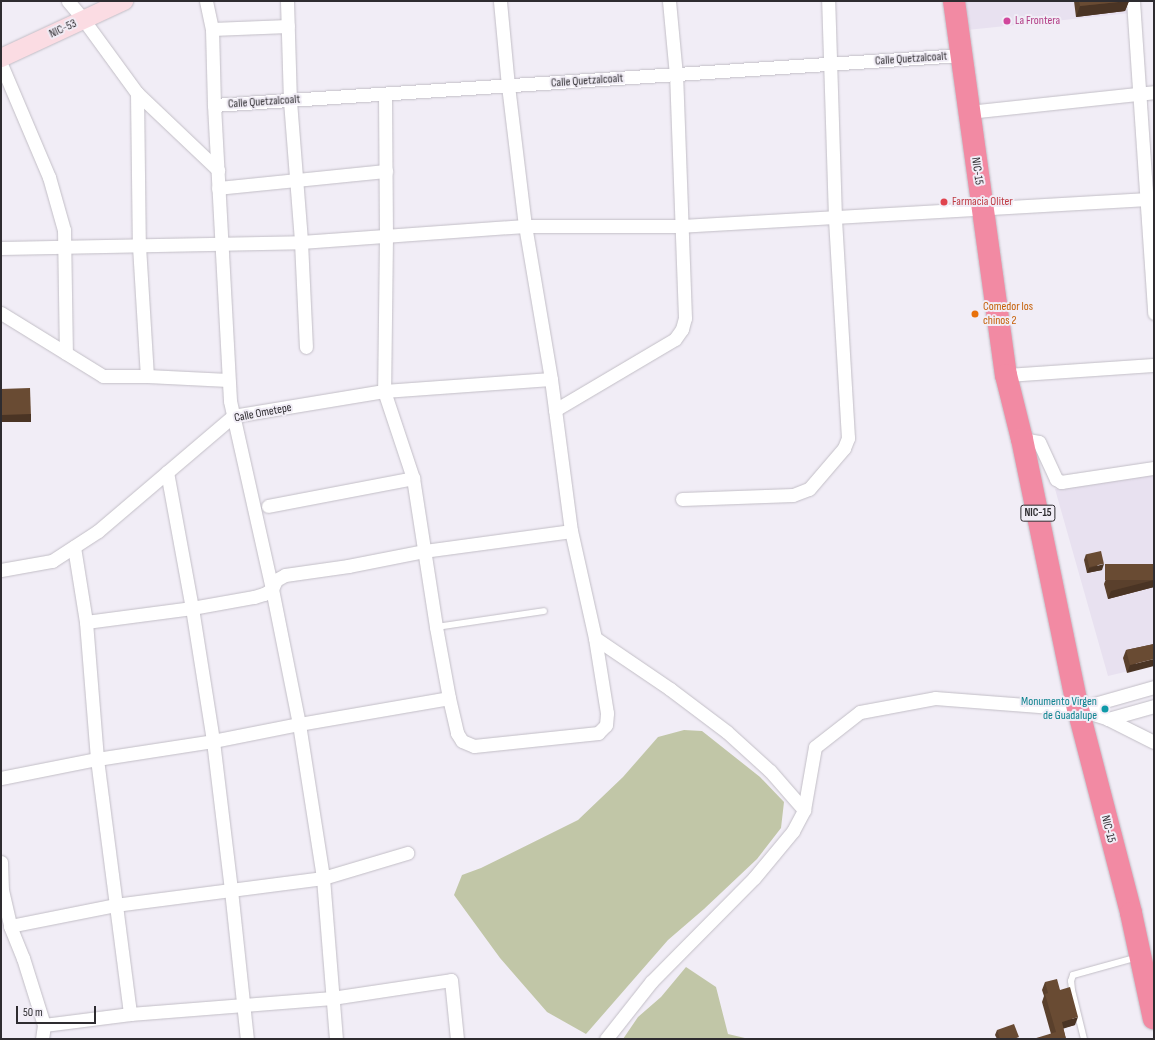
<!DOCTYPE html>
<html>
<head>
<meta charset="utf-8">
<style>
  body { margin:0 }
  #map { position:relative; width:1155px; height:1040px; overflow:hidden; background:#f1edf6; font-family:"Sofia Sans Condensed",sans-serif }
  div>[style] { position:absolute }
  .built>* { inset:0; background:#e8e1f0 }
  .green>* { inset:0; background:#c1c6a7 }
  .roads { filter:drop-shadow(0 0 1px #c2bec6) drop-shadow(0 0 1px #c2bec6) }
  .lane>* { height:6px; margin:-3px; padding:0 3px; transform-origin:3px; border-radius:3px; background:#fff }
  .street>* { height:13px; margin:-6.5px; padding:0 6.5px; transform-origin:6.5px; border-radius:6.5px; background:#fff }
  .secondary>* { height:18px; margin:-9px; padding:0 9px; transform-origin:9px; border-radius:9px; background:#fbdce3 }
  .highway>* { height:22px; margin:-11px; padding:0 11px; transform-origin:11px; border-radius:11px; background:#f28aa3 }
  .wall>* { inset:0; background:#5a402c }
  .shaded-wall>* { inset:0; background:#4a3424; transform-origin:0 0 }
  .building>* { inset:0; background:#694b33; transform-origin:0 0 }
  .dots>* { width:11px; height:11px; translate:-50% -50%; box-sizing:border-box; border:2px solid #f1edf6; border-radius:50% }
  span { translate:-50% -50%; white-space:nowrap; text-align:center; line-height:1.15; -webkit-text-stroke:4px #f1edf6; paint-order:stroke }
  .shield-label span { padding:1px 3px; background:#f1edf6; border:1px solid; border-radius:3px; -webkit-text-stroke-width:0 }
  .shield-label { font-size:11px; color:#2e2c30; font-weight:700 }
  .hotel-label { font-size:12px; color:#b23c85 }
  .left { translate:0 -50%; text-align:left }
  .street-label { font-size:12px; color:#2e2c30 }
  .health-label { font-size:12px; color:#be3a42 }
  .food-label { font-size:12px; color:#c56008 }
  .culture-label { font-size:12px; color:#0d838f }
  .right { translate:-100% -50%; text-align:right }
  .frame { position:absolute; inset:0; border:2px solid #2e2c30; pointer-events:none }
  .scale { position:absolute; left:16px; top:1006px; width:80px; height:18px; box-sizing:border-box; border:2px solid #2e2c30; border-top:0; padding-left:5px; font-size:12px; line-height:14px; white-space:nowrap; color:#2e2c30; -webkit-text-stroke:3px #f1edf6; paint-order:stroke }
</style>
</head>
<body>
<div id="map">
  <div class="built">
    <i style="clip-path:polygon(964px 1px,1129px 1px,1130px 13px,967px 30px)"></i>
    <i style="clip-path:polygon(1154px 475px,1154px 665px,1108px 676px,1055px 489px)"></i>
  </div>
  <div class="green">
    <i style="clip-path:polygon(684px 730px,702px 731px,760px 777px,784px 802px,781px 828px,757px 859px,704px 909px,668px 940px,586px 1034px,547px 1012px,500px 958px,454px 895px,462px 875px,481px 868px,578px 820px,623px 777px,658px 737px)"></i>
    <i style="clip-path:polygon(686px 967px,716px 987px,728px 1034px,749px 1039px,623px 1039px,638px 1017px,661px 997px)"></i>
  </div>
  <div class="roads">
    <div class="lane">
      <i style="left:436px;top:627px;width:109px;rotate:-8.4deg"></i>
      <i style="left:1084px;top:1039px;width:50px;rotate:-103.8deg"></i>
      <i style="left:1072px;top:990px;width:9px;rotate:-96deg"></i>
      <i style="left:1071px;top:981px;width:6px;rotate:-72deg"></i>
      <i style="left:1073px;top:975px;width:67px;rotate:-15.5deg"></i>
    </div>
    <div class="street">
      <i style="left:68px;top:1px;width:23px;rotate:50deg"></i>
      <i style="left:83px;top:19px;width:92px;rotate:53.9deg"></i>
      <i style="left:137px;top:93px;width:112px;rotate:43.5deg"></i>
      <i style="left:206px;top:1px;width:29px;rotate:78deg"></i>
      <i style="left:212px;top:29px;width:76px;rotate:88.5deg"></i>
      <i style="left:214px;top:105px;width:296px;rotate:86.9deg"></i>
      <i style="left:230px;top:401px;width:193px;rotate:77.4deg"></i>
      <i style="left:272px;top:589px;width:138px;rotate:78.7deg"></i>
      <i style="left:299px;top:724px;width:156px;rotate:81.1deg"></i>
      <i style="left:323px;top:878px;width:162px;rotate:85.4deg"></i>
      <i style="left:287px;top:1px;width:100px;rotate:88.3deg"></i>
      <i style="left:290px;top:101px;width:141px;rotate:85.5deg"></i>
      <i style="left:301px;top:242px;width:105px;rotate:87.3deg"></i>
      <i style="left:1133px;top:1px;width:313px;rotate:86.1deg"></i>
      <i style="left:212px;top:29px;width:76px;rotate:-2.3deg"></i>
      <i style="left:1px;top:64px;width:123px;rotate:67deg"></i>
      <i style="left:49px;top:177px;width:55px;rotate:74.2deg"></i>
      <i style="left:64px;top:230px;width:123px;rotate:89.1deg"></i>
      <i style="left:137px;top:93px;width:153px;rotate:89.3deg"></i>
      <i style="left:139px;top:246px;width:130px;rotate:86.5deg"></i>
      <i style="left:385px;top:94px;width:142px;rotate:89.6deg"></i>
      <i style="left:386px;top:236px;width:155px;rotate:90.7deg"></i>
      <i style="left:384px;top:391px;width:92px;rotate:71.6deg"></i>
      <i style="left:413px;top:478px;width:151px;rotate:81.2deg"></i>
      <i style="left:436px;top:627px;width:72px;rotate:79.6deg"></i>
      <i style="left:449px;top:698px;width:36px;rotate:77deg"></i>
      <i style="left:457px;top:733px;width:9px;rotate:58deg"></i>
      <i style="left:462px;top:741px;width:13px;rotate:23deg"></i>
      <i style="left:474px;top:746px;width:125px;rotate:-6deg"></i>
      <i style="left:598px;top:733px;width:11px;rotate:-45deg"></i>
      <i style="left:606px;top:725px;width:12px;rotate:-85deg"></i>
      <i style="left:607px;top:713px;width:76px;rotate:-99.1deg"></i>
      <i style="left:595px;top:638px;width:110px;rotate:-102.6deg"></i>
      <i style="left:571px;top:531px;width:153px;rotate:-97.5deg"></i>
      <i style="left:551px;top:379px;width:155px;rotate:-99.6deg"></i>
      <i style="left:525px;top:226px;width:141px;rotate:-96.9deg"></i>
      <i style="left:508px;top:86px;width:85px;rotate:-95.4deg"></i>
      <i style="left:214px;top:105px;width:749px;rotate:-3.83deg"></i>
      <i style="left:968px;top:112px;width:187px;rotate:-6.1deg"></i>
      <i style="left:218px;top:188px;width:169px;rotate:-5.8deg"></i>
      <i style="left:1px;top:248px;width:300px;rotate:-1.1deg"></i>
      <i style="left:301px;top:242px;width:225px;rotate:-4.1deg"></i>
      <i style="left:525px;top:226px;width:155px"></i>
      <i style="left:680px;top:226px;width:475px;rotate:-3.3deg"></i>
      <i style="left:1px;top:313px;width:120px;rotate:31.7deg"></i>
      <i style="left:103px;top:376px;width:44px"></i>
      <i style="left:147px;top:376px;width:81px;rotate:2.8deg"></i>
      <i style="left:1006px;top:375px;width:148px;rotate:-3.9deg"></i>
      <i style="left:555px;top:410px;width:139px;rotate:-30.6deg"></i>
      <i style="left:675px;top:339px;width:12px;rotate:-55deg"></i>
      <i style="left:682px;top:329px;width:11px;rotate:-75deg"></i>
      <i style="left:685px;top:318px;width:243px;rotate:-92.1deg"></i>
      <i style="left:676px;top:75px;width:74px;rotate:-95.4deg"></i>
      <i style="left:1022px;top:439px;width:17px;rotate:10deg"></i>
      <i style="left:1039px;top:442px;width:41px;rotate:65.3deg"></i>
      <i style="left:1056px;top:479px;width:6px;rotate:31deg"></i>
      <i style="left:1061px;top:482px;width:94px;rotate:-8.6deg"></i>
      <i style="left:167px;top:472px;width:138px;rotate:79.6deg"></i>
      <i style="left:192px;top:608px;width:135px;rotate:81deg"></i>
      <i style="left:213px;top:741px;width:150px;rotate:83.1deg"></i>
      <i style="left:231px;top:890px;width:150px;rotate:83.9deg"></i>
      <i style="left:682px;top:499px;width:111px;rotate:-2.1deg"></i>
      <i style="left:793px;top:495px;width:17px;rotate:-21deg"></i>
      <i style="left:809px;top:489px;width:54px;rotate:-49.5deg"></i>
      <i style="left:844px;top:448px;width:11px;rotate:-68deg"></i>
      <i style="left:848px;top:438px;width:220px;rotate:-93.4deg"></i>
      <i style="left:835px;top:218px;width:217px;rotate:-91.8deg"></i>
      <i style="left:268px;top:506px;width:148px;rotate:-10.9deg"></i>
      <i style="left:74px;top:547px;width:76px;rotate:80.9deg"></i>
      <i style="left:86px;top:622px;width:137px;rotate:85.4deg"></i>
      <i style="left:97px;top:759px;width:257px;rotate:82.6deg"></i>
      <i style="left:1px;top:570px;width:52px;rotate:-10deg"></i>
      <i style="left:52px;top:561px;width:55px;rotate:-33.1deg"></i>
      <i style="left:98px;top:531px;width:177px;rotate:-40.4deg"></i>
      <i style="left:233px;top:416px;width:153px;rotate:-9.4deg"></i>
      <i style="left:384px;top:391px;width:167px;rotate:-4.1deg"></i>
      <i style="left:86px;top:622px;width:107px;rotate:-7.5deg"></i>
      <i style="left:192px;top:608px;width:63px;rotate:-10.1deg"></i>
      <i style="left:254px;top:597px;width:10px;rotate:-17deg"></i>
      <i style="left:264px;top:594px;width:9px;rotate:-32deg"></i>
      <i style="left:272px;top:589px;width:10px;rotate:-66deg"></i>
      <i style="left:276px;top:580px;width:10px;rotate:-29deg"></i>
      <i style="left:285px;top:575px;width:64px;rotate:-8.1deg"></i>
      <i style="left:348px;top:566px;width:77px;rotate:-11.2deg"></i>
      <i style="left:424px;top:551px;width:148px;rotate:-7.7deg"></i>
      <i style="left:595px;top:638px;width:91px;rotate:34.2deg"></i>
      <i style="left:670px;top:689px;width:71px;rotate:37deg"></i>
      <i style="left:727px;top:732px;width:58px;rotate:42.2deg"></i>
      <i style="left:770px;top:771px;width:52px;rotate:48.9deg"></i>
      <i style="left:1080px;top:708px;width:77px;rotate:-15.8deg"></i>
      <i style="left:1108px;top:719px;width:48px;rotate:-15.8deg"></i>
      <i style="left:1px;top:778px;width:98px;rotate:-11.2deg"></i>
      <i style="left:97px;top:759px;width:117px;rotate:-8.8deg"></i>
      <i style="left:213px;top:741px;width:88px;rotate:-11.2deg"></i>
      <i style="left:299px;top:724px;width:152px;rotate:-9.8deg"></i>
      <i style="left:1px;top:862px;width:28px;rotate:88deg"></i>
      <i style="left:2px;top:890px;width:37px;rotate:77deg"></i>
      <i style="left:10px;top:926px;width:35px;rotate:68deg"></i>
      <i style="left:23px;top:958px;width:70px;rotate:72.6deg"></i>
      <i style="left:44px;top:1025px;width:14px;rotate:98deg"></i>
      <i style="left:10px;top:926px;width:107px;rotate:-11.3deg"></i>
      <i style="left:115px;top:905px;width:210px;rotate:-7.4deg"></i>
      <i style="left:323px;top:878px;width:88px;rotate:-16.6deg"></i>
      <i style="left:44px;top:1025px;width:87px;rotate:-7.3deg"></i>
      <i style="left:130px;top:1014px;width:203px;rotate:-4.5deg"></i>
      <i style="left:332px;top:998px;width:120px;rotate:-8.6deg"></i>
      <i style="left:451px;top:980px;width:59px;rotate:84.2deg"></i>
      <i style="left:606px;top:1039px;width:73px;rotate:-51.7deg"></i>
      <i style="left:651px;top:982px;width:146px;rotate:-45.3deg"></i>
      <i style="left:754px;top:878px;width:61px;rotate:-50.3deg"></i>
      <i style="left:793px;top:831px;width:24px;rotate:-62deg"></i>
      <i style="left:804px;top:810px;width:64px;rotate:-80.1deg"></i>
      <i style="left:815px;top:747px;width:57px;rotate:-37.9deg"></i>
      <i style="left:860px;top:712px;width:76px;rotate:-10.6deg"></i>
      <i style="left:935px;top:698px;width:143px;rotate:4.4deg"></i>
      <i style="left:1078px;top:709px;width:32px;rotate:18deg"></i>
      <i style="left:1108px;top:719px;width:51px;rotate:26.6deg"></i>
    </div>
    <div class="secondary">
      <i style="left:1px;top:58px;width:136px;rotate:-24.9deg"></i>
    </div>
    <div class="highway">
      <i style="left:954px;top:1px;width:378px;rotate:82.1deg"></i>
      <i style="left:1006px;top:375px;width:66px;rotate:76deg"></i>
      <i style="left:1022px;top:439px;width:276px;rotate:78.3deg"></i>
      <i style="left:1078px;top:709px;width:211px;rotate:75.4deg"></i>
      <i style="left:1131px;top:913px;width:108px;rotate:77.8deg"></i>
    </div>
  </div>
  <div class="wall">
    <i style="clip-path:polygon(1074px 1px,1129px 1px,1125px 11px,1076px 17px)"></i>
    <i style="clip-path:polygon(1086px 554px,1102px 570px,1087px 573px,1084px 560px)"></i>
    <i style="clip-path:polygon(1154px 564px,1154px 587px,1108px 599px,1104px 584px,1107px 576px)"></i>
    <i style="clip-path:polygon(1154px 644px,1127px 673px,1123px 658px,1126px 650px)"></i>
    <i style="clip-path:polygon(1045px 982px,1060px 990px,1075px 1025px,1063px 1028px,1066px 1039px,1051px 1034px,1042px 1002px,1044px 996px,1042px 990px)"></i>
    <i style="clip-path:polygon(997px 1030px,1018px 1039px,997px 1039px,995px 1035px)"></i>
  </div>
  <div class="shaded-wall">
    <i style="clip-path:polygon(1129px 1px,1125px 11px,1076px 17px,1080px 6px)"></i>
    <i style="left:1px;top:414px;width:30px;height:8px"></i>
    <i style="clip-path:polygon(1104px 564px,1102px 570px,1087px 573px,1089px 568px)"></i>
    <i style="clip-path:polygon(1154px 580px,1154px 587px,1108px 599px,1111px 591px)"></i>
    <i style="clip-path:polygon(1154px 659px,1154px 666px,1127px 673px,1130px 665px)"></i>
    <i style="clip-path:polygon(1078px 1017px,1075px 1025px,1059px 1030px,1062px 1022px)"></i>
  </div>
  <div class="building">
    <i style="clip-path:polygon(1079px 1px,1128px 1px,1080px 6px)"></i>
    <i style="left:30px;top:388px;width:26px;height:29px;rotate:88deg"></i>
    <i style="left:1101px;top:551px;width:13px;height:15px;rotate:77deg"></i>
    <i style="left:1154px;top:564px;width:16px;height:49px;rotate:90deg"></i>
    <i style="clip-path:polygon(1154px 644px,1154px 659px,1130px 665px,1126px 650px)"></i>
    <i style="clip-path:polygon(1057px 979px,1060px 990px,1070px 987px,1078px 1017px,1062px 1022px,1066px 1039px,1033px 1039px,1056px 1032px,1045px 994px,1048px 993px,1045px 982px)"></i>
    <i style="clip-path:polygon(1014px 1024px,1019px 1037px,1014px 1039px,1000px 1039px,997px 1030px)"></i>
  </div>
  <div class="dots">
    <i style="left:1007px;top:21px;background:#d1479c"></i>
    <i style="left:944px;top:202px;background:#e0444e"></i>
    <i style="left:975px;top:314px;background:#e8710a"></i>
    <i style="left:1105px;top:709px;background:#0f9aa8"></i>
  </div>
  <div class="shield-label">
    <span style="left:1038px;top:513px">NIC-15</span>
  </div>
  <div class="hotel-label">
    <span class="left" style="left:1015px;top:21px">La Frontera</span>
  </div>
  <div class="street-label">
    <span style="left:63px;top:29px;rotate:-25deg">NIC-53</span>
    <span style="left:911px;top:59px;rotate:-4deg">Calle Quetzalcoalt</span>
    <span style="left:587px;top:81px;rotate:-4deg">Calle Quetzalcoalt</span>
    <span style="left:264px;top:102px;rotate:-4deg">Calle Quetzalcoalt</span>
    <span style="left:977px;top:171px;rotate:82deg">NIC-15</span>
    <span style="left:263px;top:413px;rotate:-11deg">Calle Ometepe</span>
    <span style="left:1108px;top:829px;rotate:76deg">NIC-15</span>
  </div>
  <div class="health-label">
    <span class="left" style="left:952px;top:202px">Farmacia Oliter</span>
  </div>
  <div class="food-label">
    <span class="left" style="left:983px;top:314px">Comedor los<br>chinos 2</span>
  </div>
  <div class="culture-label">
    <span class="right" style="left:1097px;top:709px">Monumento Virgen<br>de Guadalupe</span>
  </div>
  <div class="frame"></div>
  <div class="scale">50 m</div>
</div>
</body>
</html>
